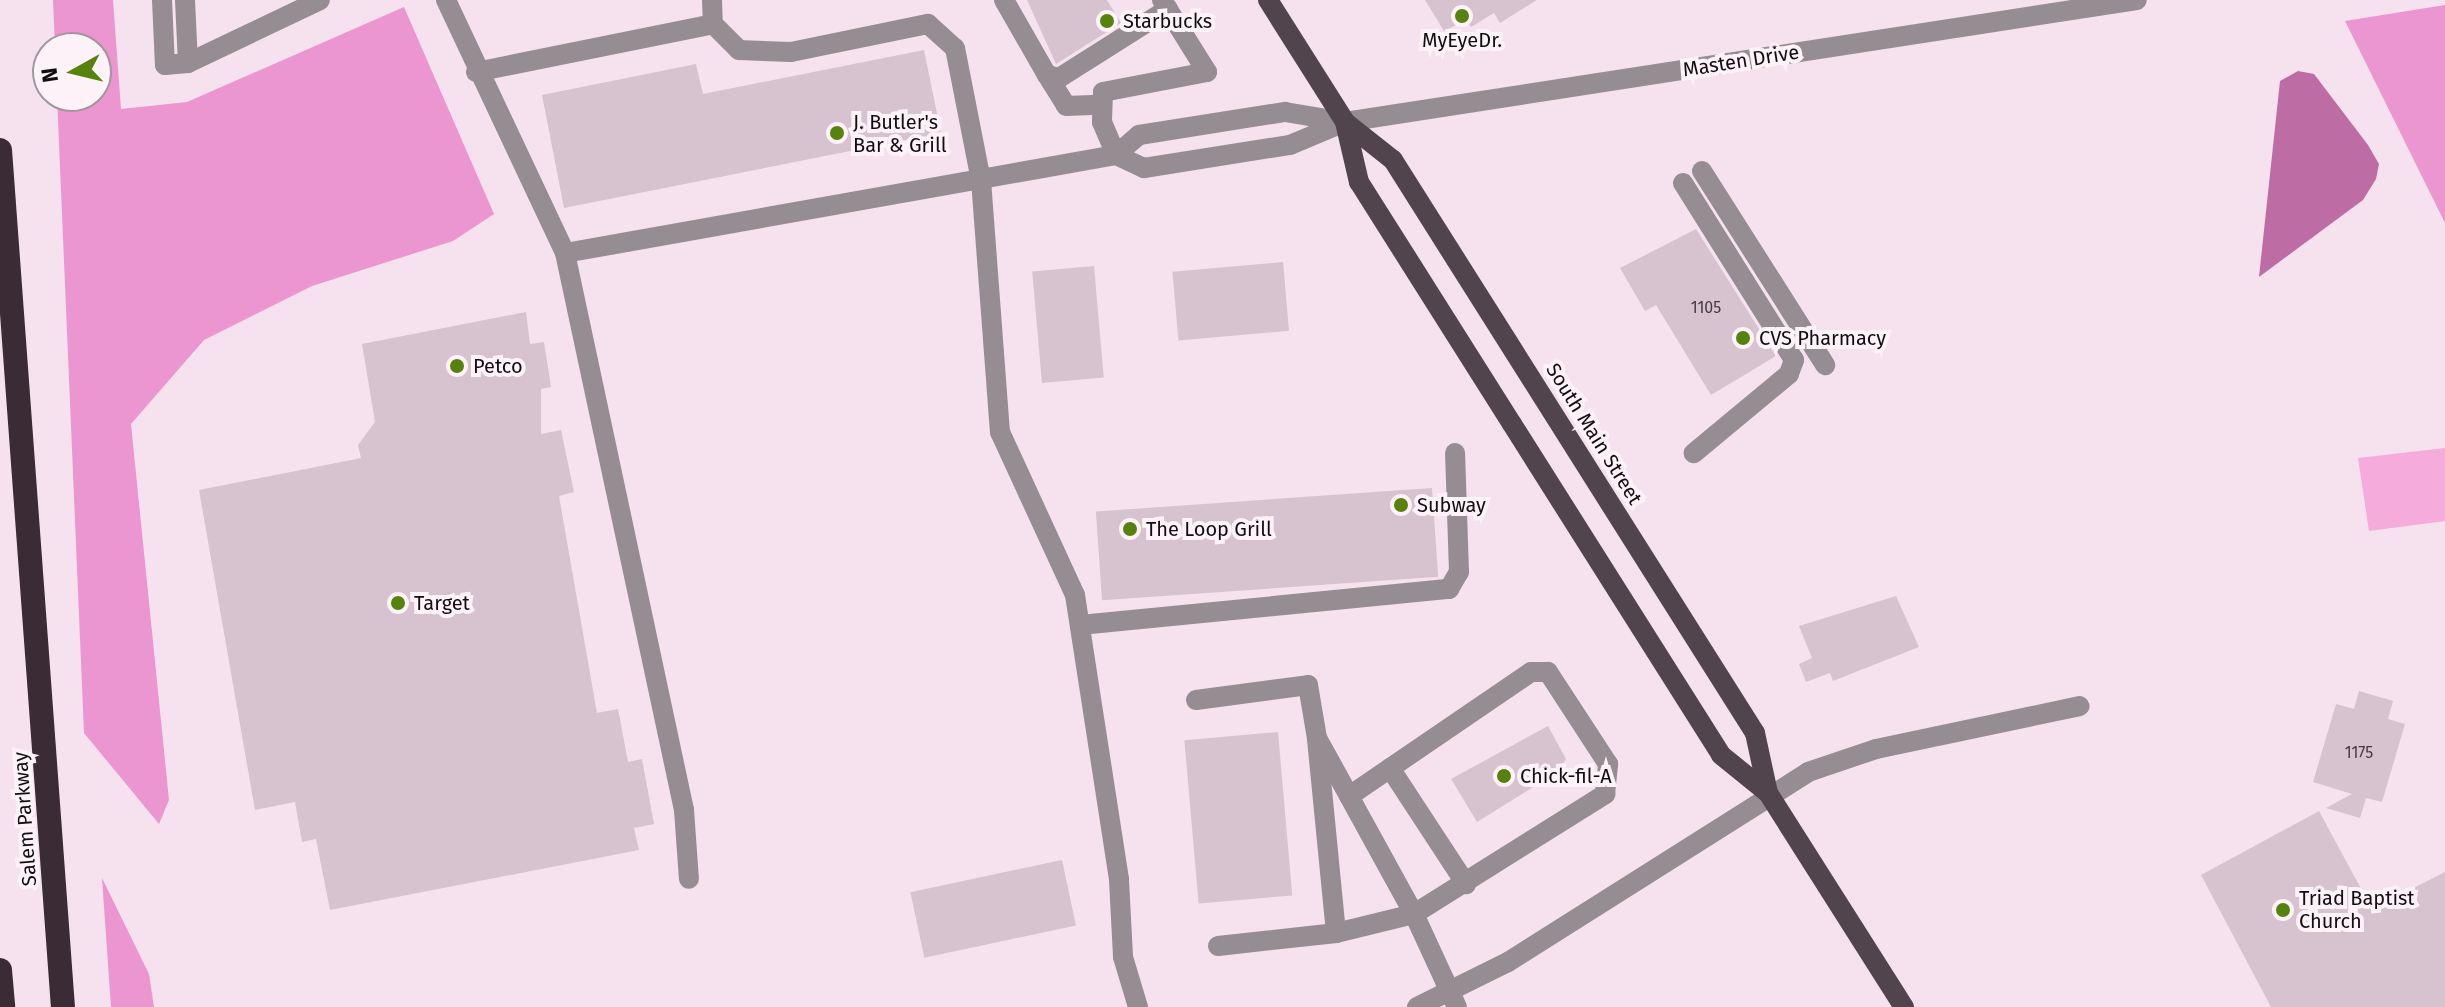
<!DOCTYPE html>
<html>
<head>
<meta charset="utf-8">
<style>
  body { margin:0 }
  #map { position:relative; width:2445px; height:1007px; overflow:hidden; background:#f6e2ee; font-family:"Fira Sans",sans-serif }
  div>[style] { position:absolute }
  .green>* { inset:0; background:#f5abdc }
  .forest>* { inset:0; background:#eb96d0 }
  .water>* { inset:0; background:#bd6ca4 }
  .building>* { inset:0; background:#d6c3cf; transform-origin:0 0 }
  .minor>* { height:20px; margin:-10px; padding:0 10px; transform-origin:10px; border-radius:10px; background:#958d92 }
  .major>* { height:20px; margin:-10px; padding:0 10px; transform-origin:10px; border-radius:10px; background:#51444c }
  .highway>* { height:24px; margin:-12px; padding:0 12px; transform-origin:12px; border-radius:12px; background:#3a2b35 }
  .dots>* { width:22px; height:22px; translate:-50% -50%; box-sizing:border-box; border:4px solid #fef2f9; border-radius:50% }
  span { translate:-50% -50%; white-space:nowrap; text-align:center; line-height:1.15; -webkit-text-stroke:8px #fef2f9; paint-order:stroke }
  .number-label { font-size:16px; color:#443a40 }
  .number-label span { -webkit-text-stroke-width:0 }
  .poi-label { font-size:20px; color:#130c10 }
  .left { translate:0 -50%; text-align:left }
  .street-label { font-size:20px; color:#130c10 }
  .north { position:absolute; left:32px; top:32px; width:80px; height:80px; box-sizing:border-box; background:#fef2f9; border:2px solid #a0969c; border-radius:50%; rotate:262deg; font-size:22px; font-weight:700; line-height:32px; text-align:center; color:#130c10 }
  .north::after { content:''; display:block; margin:auto; width:28px; height:36px; background:#56820d; clip-path:polygon(50% 0,100% 100%,50% 72%,0 100%) }
</style>
</head>
<body>
<div id="map">
  <div class="green">
    <i style="clip-path:polygon(2445px 448px,2445px 521px,2369px 531px,2358px 458px)"></i>
  </div>
  <div class="forest">
    <i style="clip-path:polygon(53px 0,113px 0,121px 109px,187px 102px,404px 7px,494px 214px,453px 241px,312px 286px,204px 340px,131px 424px,169px 800px,159px 824px,84px 733px,57px 96px,96px 96px,96px 48px,55px 48px)"></i>
    <i style="clip-path:polygon(2445px 5px,2445px 223px,2345px 21px)"></i>
    <i style="clip-path:polygon(102px 878px,149px 974px,154px 1007px,111px 1007px)"></i>
  </div>
  <div class="water">
    <i style="clip-path:polygon(2298px 71px,2314px 74px,2368px 145px,2379px 164px,2376px 179px,2363px 200px,2259px 277px,2280px 81px)"></i>
  </div>
  <div class="building">
    <i style="clip-path:polygon(1027px 0,1107px 0,1121px 23px,1056px 64px)"></i>
    <i style="clip-path:polygon(1425px 0,1537px 0,1500px 23px,1494px 13px,1471px 27px,1466px 20px,1444px 31px)"></i>
    <i style="clip-path:polygon(924px 50px,941px 133px,564px 208px,542px 95px,696px 64px,703px 94px)"></i>
    <i style="clip-path:polygon(1696px 229px,1776px 356px,1711px 395px,1656px 305px,1645px 311px,1620px 268px)"></i>
    <i style="left:1283px;top:262px;width:69px;height:111px;rotate:85deg"></i>
    <i style="left:1094px;top:266px;width:112px;height:62px;rotate:85deg"></i>
    <i style="clip-path:polygon(526px 312px,530px 344px,544px 342px,551px 387px,541px 389px,541px 434px,561px 430px,574px 492px,559px 496px,597px 713px,618px 709px,628px 762px,642px 759px,654px 824px,634px 828px,639px 850px,330px 910px,316px 839px,302px 842px,295px 802px,255px 810px,199px 490px,361px 458px,358px 445px,375px 422px,362px 344px)"></i>
    <i style="left:1432px;top:488px;width:89px;height:337px;rotate:86deg"></i>
    <i style="clip-path:polygon(1896px 596px,1919px 647px,1833px 681px,1830px 673px,1806px 682px,1799px 664px,1812px 658px,1799px 626px)"></i>
    <i style="clip-path:polygon(2359px 691px,2393px 701px,2388px 719px,2405px 724px,2382px 802px,2366px 798px,2360px 818px,2326px 808px,2352px 794px,2313px 782px,2336px 704px,2354px 709px)"></i>
    <i style="clip-path:polygon(1548px 726px,1566px 759px,1556px 773px,1477px 822px,1451px 779px)"></i>
    <i style="left:1278px;top:732px;width:164px;height:94px;rotate:85deg"></i>
    <i style="clip-path:polygon(2319px 811px,2372px 909px,2445px 872px,2445px 1007px,2271px 1007px,2201px 875px)"></i>
    <i style="left:1062px;top:860px;width:67px;height:155px;rotate:78deg"></i>
  </div>
  <div class="minor">
    <i style="left:162px;top:0;width:65px;rotate:87.4deg"></i>
    <i style="left:165px;top:65px;width:23px;rotate:-5deg"></i>
    <i style="left:188px;top:63px;width:146px;rotate:-25.5deg"></i>
    <i style="left:185px;top:0;width:63px;rotate:87.3deg"></i>
    <i style="left:446px;top:0;width:280px;rotate:64.8deg"></i>
    <i style="left:565px;top:253px;width:570px;rotate:77.94deg"></i>
    <i style="left:684px;top:810px;width:69px;rotate:85.9deg"></i>
    <i style="left:712px;top:0;width:24px;rotate:88deg"></i>
    <i style="left:713px;top:24px;width:37px;rotate:45deg"></i>
    <i style="left:739px;top:50px;width:52px;rotate:2.2deg"></i>
    <i style="left:791px;top:52px;width:140px;rotate:-11.6deg"></i>
    <i style="left:928px;top:24px;width:36px;rotate:42deg"></i>
    <i style="left:955px;top:48px;width:135px;rotate:78.9deg"></i>
    <i style="left:981px;top:180px;width:253px;rotate:85.7deg"></i>
    <i style="left:1000px;top:432px;width:179px;rotate:65.3deg"></i>
    <i style="left:1075px;top:595px;width:288px;rotate:81.2deg"></i>
    <i style="left:1119px;top:880px;width:77px;rotate:87deg"></i>
    <i style="left:1123px;top:957px;width:52px;rotate:73.3deg"></i>
    <i style="left:1004px;top:0;width:86px;rotate:60.2deg"></i>
    <i style="left:1047px;top:75px;width:12px;rotate:14deg"></i>
    <i style="left:1059px;top:78px;width:129px;rotate:-32.3deg"></i>
    <i style="left:1162px;top:0;width:85px;rotate:58deg"></i>
    <i style="left:1207px;top:72px;width:106px;rotate:169.1deg"></i>
    <i style="left:1103px;top:92px;width:30px;rotate:92deg"></i>
    <i style="left:1102px;top:122px;width:36px;rotate:67deg"></i>
    <i style="left:1116px;top:155px;width:31px;rotate:25deg"></i>
    <i style="left:1144px;top:168px;width:148px;rotate:-9deg"></i>
    <i style="left:1290px;top:145px;width:60px;rotate:-22.7deg"></i>
    <i style="left:1345px;top:122px;width:801px;rotate:-8.76deg"></i>
    <i style="left:476px;top:72px;width:242px;rotate:-11.4deg"></i>
    <i style="left:1047px;top:75px;width:36px;rotate:58deg"></i>
    <i style="left:1066px;top:106px;width:33px;rotate:-2deg"></i>
    <i style="left:1702px;top:171px;width:230px;rotate:57.6deg"></i>
    <i style="left:1683px;top:183px;width:209px;rotate:57.9deg"></i>
    <i style="left:1794px;top:360px;width:15px;rotate:110deg"></i>
    <i style="left:1789px;top:374px;width:124px;rotate:140.3deg"></i>
    <i style="left:565px;top:253px;width:560px;rotate:-10.09deg"></i>
    <i style="left:1116px;top:155px;width:30px;rotate:-41deg"></i>
    <i style="left:1139px;top:135px;width:148px;rotate:-9deg"></i>
    <i style="left:1285px;top:112px;width:61px;rotate:9.5deg"></i>
    <i style="left:1080px;top:625px;width:371px;rotate:-5.6deg"></i>
    <i style="left:1449px;top:589px;width:20px;rotate:-60deg"></i>
    <i style="left:1459px;top:572px;width:119px;rotate:-91.9deg"></i>
    <i style="left:1196px;top:700px;width:113px;rotate:-7.6deg"></i>
    <i style="left:1308px;top:685px;width:54px;rotate:80.4deg"></i>
    <i style="left:1317px;top:738px;width:66px;rotate:61.1deg"></i>
    <i style="left:1390px;top:768px;width:139px;rotate:56.8deg"></i>
    <i style="left:1336px;top:933px;width:80px;rotate:-13.7deg"></i>
    <i style="left:1414px;top:914px;width:226px;rotate:-32.1deg"></i>
    <i style="left:1605px;top:794px;width:30px;rotate:-84deg"></i>
    <i style="left:1608px;top:764px;width:110px;rotate:-123.1deg"></i>
    <i style="left:1548px;top:672px;width:17px;rotate:180deg"></i>
    <i style="left:1531px;top:672px;width:220px;rotate:145.7deg"></i>
    <i style="left:1349px;top:796px;width:135px;rotate:61.2deg"></i>
    <i style="left:1414px;top:914px;width:102px;rotate:65.2deg"></i>
    <i style="left:1218px;top:946px;width:119px;rotate:-6.3deg"></i>
    <i style="left:1336px;top:933px;width:196px;rotate:-95.6deg"></i>
    <i style="left:1417px;top:1007px;width:102px;rotate:-26.3deg"></i>
    <i style="left:1508px;top:962px;width:355px;rotate:-32.3deg"></i>
    <i style="left:1808px;top:772px;width:72px;rotate:-18.7deg"></i>
    <i style="left:1876px;top:749px;width:208px;rotate:-11.9deg"></i>
  </div>
  <div class="major">
    <i style="left:1268px;top:0;width:144px;rotate:57.7deg"></i>
    <i style="left:1345px;top:122px;width:62px;rotate:76.9deg"></i>
    <i style="left:1359px;top:182px;width:286px;rotate:57.7deg"></i>
    <i style="left:1512px;top:424px;width:391px;rotate:57.7deg"></i>
    <i style="left:1721px;top:755px;width:60px;rotate:39deg"></i>
    <i style="left:1768px;top:793px;width:254px;rotate:57.6deg"></i>
    <i style="left:1345px;top:122px;width:61px;rotate:38.4deg"></i>
    <i style="left:1393px;top:160px;width:678px;rotate:57.72deg"></i>
    <i style="left:1755px;top:733px;width:61px;rotate:77.8deg"></i>
  </div>
  <div class="highway">
    <i style="left:0;top:150px;width:859px;rotate:85.8deg"></i>
    <i style="left:0;top:970px;width:37px;rotate:85deg"></i>
  </div>
  <div class="dots">
    <i style="left:1462px;top:16px;background:#56820d"></i>
    <i style="left:1107px;top:21px;background:#56820d"></i>
    <i style="left:837px;top:133px;background:#56820d"></i>
    <i style="left:1743px;top:338px;background:#56820d"></i>
    <i style="left:457px;top:366px;background:#56820d"></i>
    <i style="left:1401px;top:505px;background:#56820d"></i>
    <i style="left:1130px;top:529px;background:#56820d"></i>
    <i style="left:398px;top:603px;background:#56820d"></i>
    <i style="left:1504px;top:776px;background:#56820d"></i>
    <i style="left:2283px;top:910px;background:#56820d"></i>
  </div>
  <div class="number-label">
    <span style="left:1706px;top:308px">1105</span>
    <span style="left:2359px;top:753px">1175</span>
  </div>
  <div class="poi-label">
    <span class="left" style="left:1123px;top:21px">Starbucks</span>
    <span style="left:1462px;top:40px">MyEyeDr.</span>
    <span class="left" style="left:853px;top:134px">J. Butler's<br>Bar &amp; Grill</span>
    <span class="left" style="left:1759px;top:338px">CVS Pharmacy</span>
    <span class="left" style="left:473px;top:366px">Petco</span>
    <span class="left" style="left:1417px;top:505px">Subway</span>
    <span class="left" style="left:1146px;top:529px">The Loop Grill</span>
    <span class="left" style="left:414px;top:603px">Target</span>
    <span class="left" style="left:1520px;top:776px">Chick-fil-A</span>
    <span class="left" style="left:2299px;top:910px">Triad Baptist<br>Church</span>
  </div>
  <div class="street-label">
    <span style="left:1741px;top:61px;rotate:-9deg">Masten Drive</span>
    <span style="left:1594px;top:434px;rotate:58deg">South Main Street</span>
    <span style="left:25px;top:819px;rotate:-94deg">Salem Parkway</span>
  </div>
  <div class="north">N</div>
</div>
</body>
</html>
